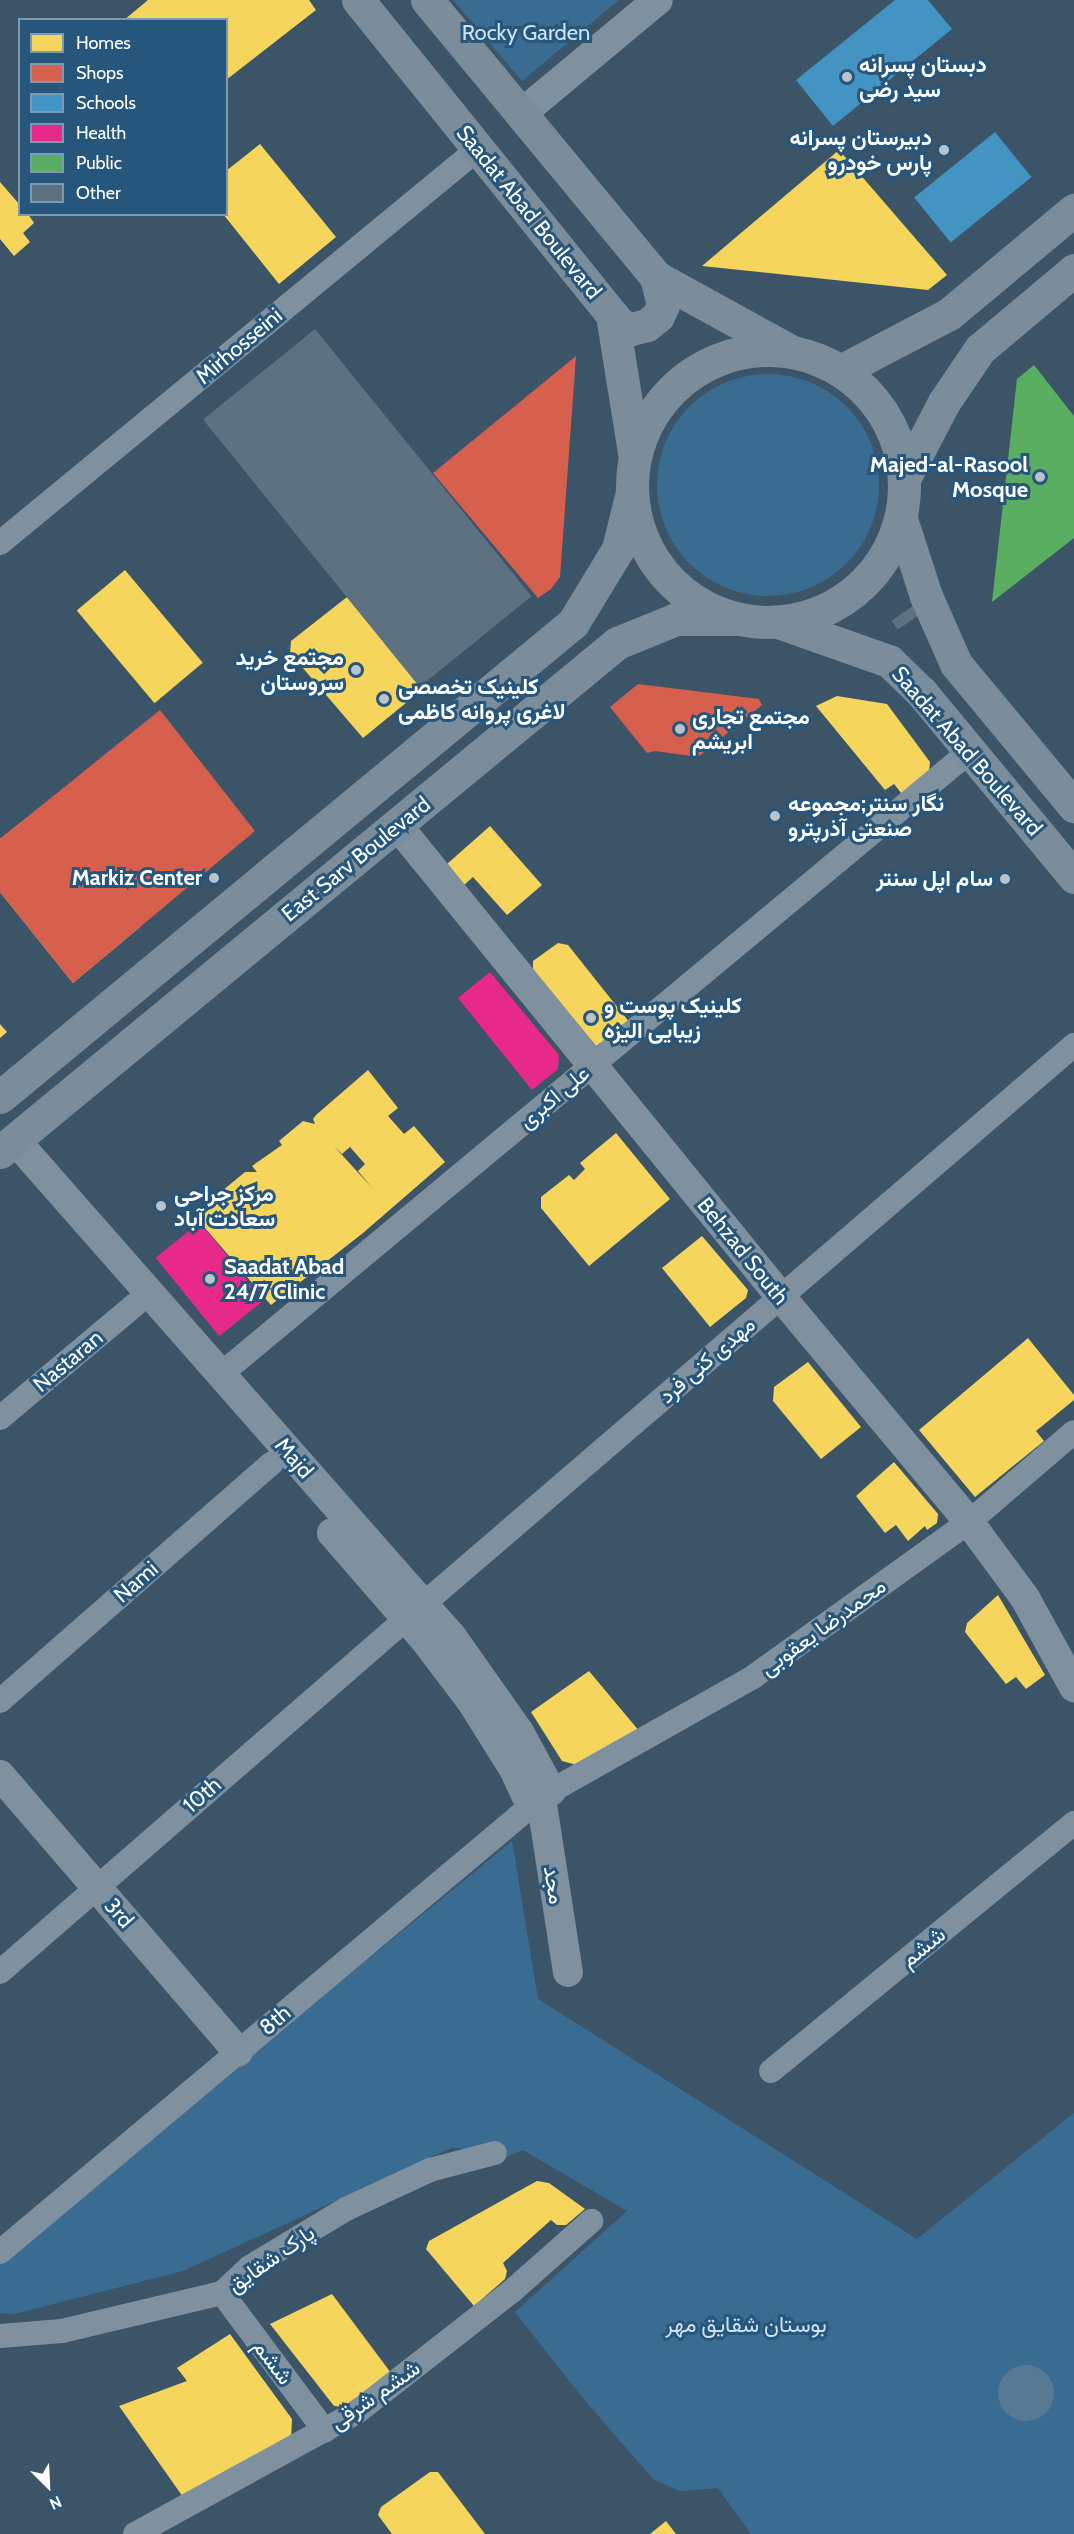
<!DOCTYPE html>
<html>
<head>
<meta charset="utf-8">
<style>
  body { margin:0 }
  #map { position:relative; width:1074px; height:2534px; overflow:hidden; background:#3b5468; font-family:Cabin,Vazirmatn,sans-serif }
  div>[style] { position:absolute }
  .green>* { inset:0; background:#3a6c92 }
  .round { border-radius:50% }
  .water>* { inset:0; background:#587993 }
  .homes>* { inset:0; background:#f6d55c; transform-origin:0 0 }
  .shops>* { inset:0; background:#d6604d }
  .schools>* { inset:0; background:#4393c3; transform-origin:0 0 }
  .health>* { inset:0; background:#e7298a; transform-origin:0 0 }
  .public>* { inset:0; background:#5aae61 }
  .building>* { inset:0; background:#5d7180; transform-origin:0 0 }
  .minor>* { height:24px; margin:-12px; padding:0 12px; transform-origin:12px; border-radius:12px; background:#7f909f }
  .tertiary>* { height:30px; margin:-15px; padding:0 15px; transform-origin:15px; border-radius:15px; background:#7f909f }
  .secondary>* { height:33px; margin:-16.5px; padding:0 16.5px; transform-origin:16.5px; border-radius:16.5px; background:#7b8d9b }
  .secondary>.ring { margin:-16.5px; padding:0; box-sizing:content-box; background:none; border:33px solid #7b8d9b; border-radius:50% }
  .dots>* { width:16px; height:16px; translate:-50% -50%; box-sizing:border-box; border:3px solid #27567c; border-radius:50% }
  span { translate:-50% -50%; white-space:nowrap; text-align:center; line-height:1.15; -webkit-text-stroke:6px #27567c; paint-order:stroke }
  .park-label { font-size:22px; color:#cee3f4 }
  .poi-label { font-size:22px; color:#fff; font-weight:700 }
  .left { translate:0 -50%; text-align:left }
  .right { translate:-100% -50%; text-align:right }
  .street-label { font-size:22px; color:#fff }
  .legend { position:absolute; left:18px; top:18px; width:210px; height:198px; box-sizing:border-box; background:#27567c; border:2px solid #7d9ab0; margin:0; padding:8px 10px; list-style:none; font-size:18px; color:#fff }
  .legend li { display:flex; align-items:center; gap:12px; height:30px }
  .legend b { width:30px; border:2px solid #7d9ab0 }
  .north { position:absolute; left:18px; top:2456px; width:60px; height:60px; -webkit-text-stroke:4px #27567c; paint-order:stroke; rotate:156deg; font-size:16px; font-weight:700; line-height:24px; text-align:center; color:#fff }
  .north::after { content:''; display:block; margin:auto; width:21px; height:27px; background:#fff; clip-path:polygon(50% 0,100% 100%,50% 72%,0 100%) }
</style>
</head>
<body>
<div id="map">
  <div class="green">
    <i style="clip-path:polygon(453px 0,619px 0,522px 81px)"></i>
    <i class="round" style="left:657px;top:374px;width:222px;height:222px"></i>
    <i style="clip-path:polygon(512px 1841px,538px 1999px,917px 2239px,1074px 2113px,1074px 2534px,751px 2534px,718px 2488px,680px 2491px,653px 2479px,582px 2397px,515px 2312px,627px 2211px,523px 2150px,506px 2157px,453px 2147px,183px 2271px,14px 2314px,0 2313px,0 2261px)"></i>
  </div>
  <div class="water">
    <i class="round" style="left:998px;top:2365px;width:56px;height:56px"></i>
  </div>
  <div class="homes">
    <i style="clip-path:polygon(148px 0,309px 0,316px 10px,226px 80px,226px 20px,124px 20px)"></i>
    <i style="clip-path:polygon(260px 144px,336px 237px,279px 284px,223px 214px,226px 214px,226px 171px)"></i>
    <i style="clip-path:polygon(839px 150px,947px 275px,928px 290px,702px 266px)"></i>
    <i style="clip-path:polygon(0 182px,20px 205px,20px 214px,28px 214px,34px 223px,23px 233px,30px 242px,14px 256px,0 239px)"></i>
    <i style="left:125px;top:570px;width:121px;height:63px;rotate:50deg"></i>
    <i style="clip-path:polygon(347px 597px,420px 686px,417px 694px,363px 738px,290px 653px,291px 641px)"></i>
    <i style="clip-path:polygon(837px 696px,887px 704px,930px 762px,929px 772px,902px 794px,894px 784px,885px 790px,816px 706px)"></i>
    <i style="clip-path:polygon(44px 804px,140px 927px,73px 983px,0 892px,0 839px)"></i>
    <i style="clip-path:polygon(490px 826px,542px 885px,507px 915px,473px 877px,464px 885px,447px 864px)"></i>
    <i style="clip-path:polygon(558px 943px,568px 945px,630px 1023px,596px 1046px,533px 970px,533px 961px)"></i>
    <i style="clip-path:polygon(0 1024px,7px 1032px,0 1038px)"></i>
    <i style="clip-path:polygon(evenodd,368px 1070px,398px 1108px,388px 1116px,404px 1134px,414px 1126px,445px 1162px,363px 1233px,271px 1305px,200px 1222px,199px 1210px,245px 1172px,257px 1172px,252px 1166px,282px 1145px,279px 1141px,303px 1121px,315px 1124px,313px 1119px,316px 1115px,368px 1070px,333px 1145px,342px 1154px,350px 1147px,365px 1164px,358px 1171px,373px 1189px,333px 1145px)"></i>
    <i style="clip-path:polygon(616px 1133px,670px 1199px,589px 1266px,541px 1208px,541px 1197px,569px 1175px,574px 1180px,585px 1169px,580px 1163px)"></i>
    <i style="clip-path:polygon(702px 1236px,748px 1290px,746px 1298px,710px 1327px,662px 1268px)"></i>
    <i style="clip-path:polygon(1028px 1338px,1074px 1395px,1074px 1400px,1036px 1431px,1044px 1441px,975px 1497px,919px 1430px)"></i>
    <i style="clip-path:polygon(808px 1362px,861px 1427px,821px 1459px,773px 1401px,774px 1387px)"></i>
    <i style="clip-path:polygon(894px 1462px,938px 1514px,937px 1523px,927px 1530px,925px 1526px,908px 1541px,896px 1525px,885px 1533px,856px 1496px)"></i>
    <i style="clip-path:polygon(998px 1595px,1045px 1675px,1026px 1689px,1016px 1677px,1006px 1684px,965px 1632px,967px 1623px)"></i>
    <i style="clip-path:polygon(589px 1671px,640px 1732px,577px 1765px,562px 1761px,531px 1712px)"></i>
    <i style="clip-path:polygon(537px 2181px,549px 2183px,585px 2209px,566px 2225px,557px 2225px,551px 2220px,503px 2263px,507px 2271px,505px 2279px,474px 2306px,426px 2249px,429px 2241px)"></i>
    <i style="clip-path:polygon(332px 2294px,391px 2373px,343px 2407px,334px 2406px,270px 2324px)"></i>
    <i style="clip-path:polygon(230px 2334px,292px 2419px,291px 2440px,183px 2497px,119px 2406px,187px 2381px,177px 2368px)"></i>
    <i style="clip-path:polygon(430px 2472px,438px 2472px,485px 2534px,392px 2534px,378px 2515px,381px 2507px)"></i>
    <i style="clip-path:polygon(666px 2521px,676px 2534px,650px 2534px)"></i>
  </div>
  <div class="shops">
    <i style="clip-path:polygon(576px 356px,560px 577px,551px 589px,538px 598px,433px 473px)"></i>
    <i style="clip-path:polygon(638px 684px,759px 699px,762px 705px,698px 757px,655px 751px,647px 753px,610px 707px)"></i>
    <i style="clip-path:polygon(160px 710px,255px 831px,73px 983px,0 892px,0 839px)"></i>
  </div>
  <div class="schools">
    <i style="clip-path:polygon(895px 0,928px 0,952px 29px,833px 126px,796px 80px)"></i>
    <i style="left:995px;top:132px;width:58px;height:104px;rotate:51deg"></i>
  </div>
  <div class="health">
    <i style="clip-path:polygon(490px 972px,559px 1055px,558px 1069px,532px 1090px,458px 998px)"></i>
    <i style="left:200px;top:1222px;width:101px;height:57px;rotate:51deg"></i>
  </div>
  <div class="public">
    <i style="clip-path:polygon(1034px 365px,1074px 416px,1074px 538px,992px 602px,1017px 379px)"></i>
  </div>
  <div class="building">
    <i style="left:315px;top:329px;width:344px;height:144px;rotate:51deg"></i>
    <i style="left:913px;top:606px;width:11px;height:26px;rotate:56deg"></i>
  </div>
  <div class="minor">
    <i style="left:0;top:543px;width:619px;rotate:-39.5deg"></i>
    <i style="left:221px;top:1374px;width:974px;rotate:-39.75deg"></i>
    <i style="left:0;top:1418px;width:177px;rotate:-40deg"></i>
    <i style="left:0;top:1701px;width:361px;rotate:-41.2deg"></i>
    <i style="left:0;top:1972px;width:538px;rotate:-41.01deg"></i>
    <i style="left:406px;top:1619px;width:881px;rotate:-40.67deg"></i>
    <i style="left:771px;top:2071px;width:392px;rotate:-39.3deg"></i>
    <i style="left:0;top:2252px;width:693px;rotate:-40.03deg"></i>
    <i style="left:531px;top:1806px;width:25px;rotate:-37deg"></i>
    <i style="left:551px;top:1791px;width:232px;rotate:-29.4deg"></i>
    <i style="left:753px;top:1677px;width:266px;rotate:-35.7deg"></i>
    <i style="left:969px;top:1522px;width:138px;rotate:-40.6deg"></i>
    <i style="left:222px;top:2293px;width:172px;rotate:53.3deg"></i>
    <i style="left:0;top:2336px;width:62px;rotate:-4.6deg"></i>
    <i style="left:62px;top:2331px;width:164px;rotate:-13.4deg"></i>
    <i style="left:222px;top:2293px;width:38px;rotate:-43deg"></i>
    <i style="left:250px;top:2267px;width:112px;rotate:-31.1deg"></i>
    <i style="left:346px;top:2209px;width:93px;rotate:-24.9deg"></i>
    <i style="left:430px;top:2170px;width:67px;rotate:-14.7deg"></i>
    <i style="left:135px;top:2534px;width:253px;rotate:-28.8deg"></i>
    <i style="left:357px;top:2412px;width:197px;rotate:-38deg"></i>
    <i style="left:512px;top:2291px;width:106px;rotate:-41.5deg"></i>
  </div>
  <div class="tertiary">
    <i style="left:521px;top:114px;width:178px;rotate:-39.8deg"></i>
    <i style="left:397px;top:825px;width:608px;rotate:50.87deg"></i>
    <i style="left:781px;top:1297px;width:293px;rotate:50.1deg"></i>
    <i style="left:969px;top:1522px;width:94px;rotate:53.6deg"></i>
    <i style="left:1025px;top:1598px;width:102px;rotate:61.2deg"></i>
    <i style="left:15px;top:1140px;width:662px;rotate:48.68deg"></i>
    <i style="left:452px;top:1637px;width:116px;rotate:54.8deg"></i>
    <i style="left:519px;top:1732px;width:67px;rotate:61.5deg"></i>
    <i style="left:332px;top:1533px;width:142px;rotate:49deg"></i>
    <i style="left:425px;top:1640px;width:78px;rotate:52.8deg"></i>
    <i style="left:472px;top:1702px;width:79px;rotate:57.9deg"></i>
    <i style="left:514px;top:1769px;width:41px;rotate:65.3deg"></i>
    <i style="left:0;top:1775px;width:365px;rotate:49.3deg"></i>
    <i style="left:541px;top:1798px;width:176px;rotate:81.2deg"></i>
  </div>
  <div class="secondary">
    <i style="left:358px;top:0;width:416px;rotate:51.1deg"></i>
    <i style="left:619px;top:324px;width:13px;rotate:23deg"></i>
    <i style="left:631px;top:329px;width:16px;rotate:-14deg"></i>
    <i style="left:647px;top:325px;width:14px;rotate:-39deg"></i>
    <i style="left:658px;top:316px;width:12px;rotate:-66deg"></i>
    <i style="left:663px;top:305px;width:29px;rotate:-104deg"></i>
    <i style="left:427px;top:0;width:359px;rotate:50.4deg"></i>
    <i style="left:656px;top:277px;width:152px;rotate:28.8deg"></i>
    <i style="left:612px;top:315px;width:140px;rotate:80.9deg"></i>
    <i class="ring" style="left:632px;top:350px;width:239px;height:239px"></i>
    <i style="left:842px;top:370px;width:121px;rotate:-27.6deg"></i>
    <i style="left:949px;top:314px;width:163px;rotate:-39.8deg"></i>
    <i style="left:905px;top:477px;width:85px;rotate:-62.5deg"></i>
    <i style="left:944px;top:402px;width:64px;rotate:-55.8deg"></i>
    <i style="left:980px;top:349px;width:123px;rotate:-40deg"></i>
    <i style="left:901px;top:519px;width:81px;rotate:72deg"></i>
    <i style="left:926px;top:596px;width:74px;rotate:66.2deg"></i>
    <i style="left:956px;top:664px;width:185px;rotate:50.3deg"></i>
    <i style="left:778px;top:622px;width:118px;rotate:19.4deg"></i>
    <i style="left:889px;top:661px;width:46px;rotate:44.1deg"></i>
    <i style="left:922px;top:693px;width:239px;rotate:50.4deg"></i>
    <i style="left:0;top:1097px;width:744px;rotate:-39.6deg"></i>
    <i style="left:573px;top:623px;width:87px;rotate:-58.7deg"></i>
    <i style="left:618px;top:549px;width:55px;rotate:-76.2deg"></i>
    <i style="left:0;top:1152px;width:800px;rotate:-39.52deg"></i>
    <i style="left:617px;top:643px;width:64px;rotate:-22.1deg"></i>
    <i style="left:676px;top:619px;width:59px"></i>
  </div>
  <div class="dots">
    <i style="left:847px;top:77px;background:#bac3ca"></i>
    <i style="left:944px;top:150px;background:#bac3ca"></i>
    <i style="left:1040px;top:477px;background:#bac3ca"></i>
    <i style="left:356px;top:670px;background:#bac3ca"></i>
    <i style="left:384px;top:699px;background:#bac3ca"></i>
    <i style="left:680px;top:729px;background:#bac3ca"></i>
    <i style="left:775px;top:816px;background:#bac3ca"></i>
    <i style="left:214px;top:878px;background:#bac3ca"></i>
    <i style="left:1005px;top:879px;background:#bac3ca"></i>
    <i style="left:591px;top:1018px;background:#bac3ca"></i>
    <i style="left:161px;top:1206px;background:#bac3ca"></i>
    <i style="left:210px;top:1279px;background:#bac3ca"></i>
  </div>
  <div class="park-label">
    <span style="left:526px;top:33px">Rocky Garden</span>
    <span style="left:746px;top:2325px">بوستان شقایق مهر</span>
  </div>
  <div class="poi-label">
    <span class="left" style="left:859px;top:77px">دبستان پسرانه<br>سید رضی</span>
    <span class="right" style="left:932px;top:150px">دبیرستان پسرانه<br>پارس خودرو</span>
    <span class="right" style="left:1028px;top:477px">Majed-al-Rasool<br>Mosque</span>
    <span class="right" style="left:344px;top:670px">مجتمع خرید<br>سروستان</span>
    <span class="left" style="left:398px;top:699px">کلینیک تخصصی<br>لاغری پروانه کاظمی</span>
    <span class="left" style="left:692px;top:729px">مجتمع تجاری<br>ابریشم</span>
    <span class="left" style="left:788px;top:816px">نگار سنتر;مجموعه<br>صنعتی آذرپترو</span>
    <span class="right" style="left:202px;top:878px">Markiz Center</span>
    <span class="right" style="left:993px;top:879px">سام اپل سنتر</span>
    <span class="left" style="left:604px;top:1018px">کلینیک پوست و<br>زیبایی الیزه</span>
    <span class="left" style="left:174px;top:1206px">مرکز جراحی<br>سعادت آباد</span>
    <span class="left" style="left:224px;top:1279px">Saadat Abad<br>24/7 Clinic</span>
  </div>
  <div class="street-label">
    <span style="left:529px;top:212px;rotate:51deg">Saadat Abad Boulevard</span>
    <span style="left:239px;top:346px;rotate:-40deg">Mirhosseini</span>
    <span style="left:967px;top:751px;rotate:49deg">Saadat Abad Boulevard</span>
    <span style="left:356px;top:859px;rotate:-39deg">East Sarv Boulevard</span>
    <span style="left:554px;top:1097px;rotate:-40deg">علی اکبری</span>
    <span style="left:743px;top:1251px;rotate:51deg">Behzad South</span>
    <span style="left:707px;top:1360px;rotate:-41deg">مهدی کنی فرد</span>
    <span style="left:68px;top:1361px;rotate:-40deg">Nastaran</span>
    <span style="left:294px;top:1458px;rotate:49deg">Majd</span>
    <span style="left:136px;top:1582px;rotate:-41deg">Nami</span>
    <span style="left:823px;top:1627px;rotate:-36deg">محمدرضا یعقوبی</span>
    <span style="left:202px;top:1795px;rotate:-41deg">10th</span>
    <span style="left:554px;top:1885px;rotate:81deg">مجد</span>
    <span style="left:119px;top:1913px;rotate:49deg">3rd</span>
    <span style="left:923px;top:1947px;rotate:-39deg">ششم</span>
    <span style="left:275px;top:2020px;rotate:-40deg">8th</span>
    <span style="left:271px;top:2259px;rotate:-35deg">پارک شقایق</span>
    <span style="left:273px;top:2362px;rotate:53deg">ششم</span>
    <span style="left:375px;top:2395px;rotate:-35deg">ششم شرقی</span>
  </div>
  <ul class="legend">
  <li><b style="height:16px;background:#f6d55c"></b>Homes</li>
  <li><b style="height:16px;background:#d6604d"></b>Shops</li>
  <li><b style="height:16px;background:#4393c3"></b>Schools</li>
  <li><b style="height:16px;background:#e7298a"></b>Health</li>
  <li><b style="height:16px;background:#5aae61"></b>Public</li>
  <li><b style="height:16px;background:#5d7180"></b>Other</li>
  </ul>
  <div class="north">N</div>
</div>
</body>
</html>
